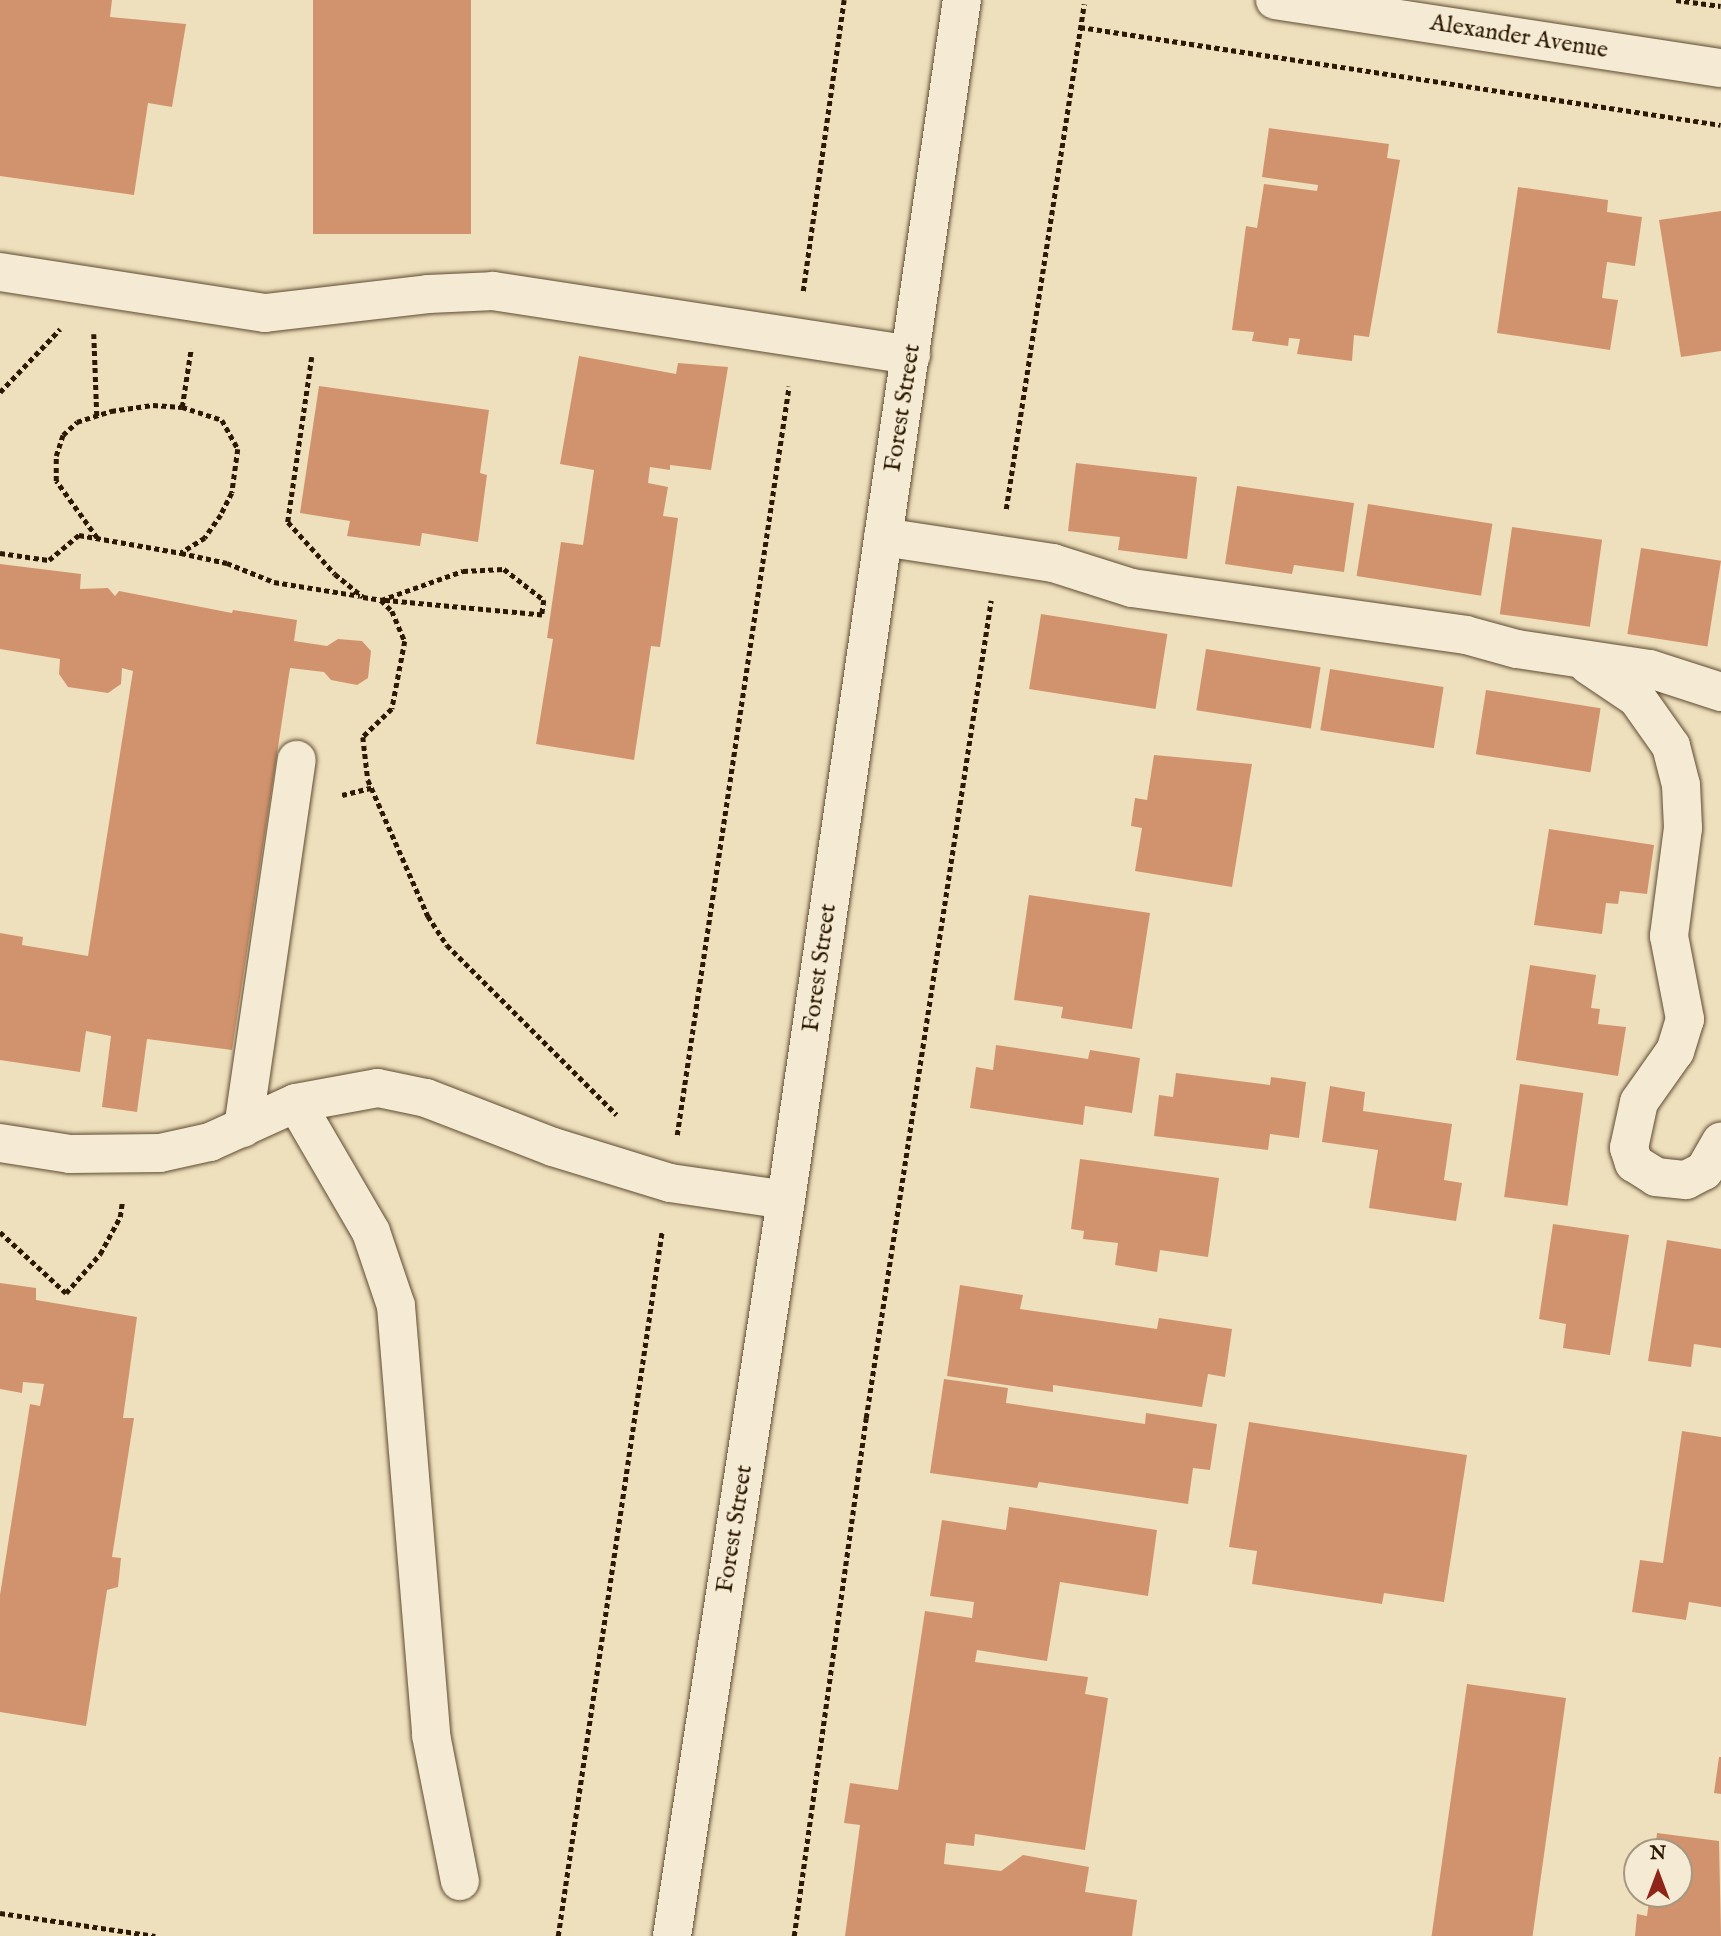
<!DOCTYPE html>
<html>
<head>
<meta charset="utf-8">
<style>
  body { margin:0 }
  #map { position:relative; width:1721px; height:1936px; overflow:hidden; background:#efe0bd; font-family:"IM FELL English",serif }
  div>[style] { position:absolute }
  .building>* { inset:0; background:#d1936e; transform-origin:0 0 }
  .path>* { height:4.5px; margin-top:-2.25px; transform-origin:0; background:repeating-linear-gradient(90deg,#2d1902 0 5px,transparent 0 8.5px) }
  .roads { filter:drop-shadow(0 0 2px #5e4b31) drop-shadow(0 0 2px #5e4b31) }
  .minor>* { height:38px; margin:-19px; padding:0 19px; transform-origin:19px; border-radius:19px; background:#f5ebd4 }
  span { translate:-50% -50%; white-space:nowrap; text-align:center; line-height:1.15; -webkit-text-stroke:6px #f5ebd4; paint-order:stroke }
  .street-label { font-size:24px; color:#2d1902 }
  .north { position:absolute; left:1623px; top:1838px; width:70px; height:70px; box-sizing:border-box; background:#f5ebd4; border:2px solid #a59780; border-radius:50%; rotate:0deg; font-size:19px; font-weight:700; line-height:28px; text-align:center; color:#2d1902 }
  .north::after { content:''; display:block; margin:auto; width:24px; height:32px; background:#8f2418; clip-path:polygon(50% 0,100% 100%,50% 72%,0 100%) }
</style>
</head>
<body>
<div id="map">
  <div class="building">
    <i style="clip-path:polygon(0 0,112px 0,110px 17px,186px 24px,172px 107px,148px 103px,134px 195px,0 176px)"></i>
    <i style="left:313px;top:0;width:158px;height:234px"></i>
    <i style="clip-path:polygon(1269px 128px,1389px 144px,1387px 158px,1400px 160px,1369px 337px,1354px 335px,1352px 361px,1297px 354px,1300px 339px,1289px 338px,1288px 346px,1252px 341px,1254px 332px,1232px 330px,1246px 226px,1257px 228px,1264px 184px,1317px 191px,1318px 185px,1262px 177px)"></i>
    <i style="clip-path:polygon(1518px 187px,1608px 200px,1607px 212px,1642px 217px,1635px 266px,1607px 262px,1602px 298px,1618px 300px,1610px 350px,1497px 333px)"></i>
    <i style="clip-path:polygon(1721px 211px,1721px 351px,1681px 357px,1659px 220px)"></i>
    <i style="clip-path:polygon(579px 356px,676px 374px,678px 363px,728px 367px,711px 470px,670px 465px,670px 470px,650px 467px,648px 483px,668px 487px,663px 516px,678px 518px,660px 647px,651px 646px,634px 760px,536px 744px,553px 639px,547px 638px,561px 542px,583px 545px,594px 470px,560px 464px)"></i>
    <i style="clip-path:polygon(319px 386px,489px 410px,480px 473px,487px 475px,478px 542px,422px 533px,420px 546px,347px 536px,350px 521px,300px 513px)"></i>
    <i style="clip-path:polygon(1076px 463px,1197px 477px,1187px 559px,1118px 550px,1120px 537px,1068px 531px)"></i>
    <i style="clip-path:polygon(1237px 486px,1354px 503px,1344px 572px,1294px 565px,1292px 574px,1225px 564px)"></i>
    <i style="left:1368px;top:504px;width:126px;height:73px;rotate:9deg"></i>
    <i style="left:1512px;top:527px;width:91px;height:88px;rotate:8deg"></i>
    <i style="left:1641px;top:548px;width:81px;height:87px;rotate:9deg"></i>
    <i style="clip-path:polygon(0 564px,81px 574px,80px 589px,108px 588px,115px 596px,119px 591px,232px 613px,233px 610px,297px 620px,294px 641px,327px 646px,338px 639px,362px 641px,371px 651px,368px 678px,357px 685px,331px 680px,324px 672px,290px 668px,232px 1050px,147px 1039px,137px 1112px,102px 1107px,111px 1036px,86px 1031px,80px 1072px,0 1060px,0 933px,23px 937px,22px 945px,88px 956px,133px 671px,122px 668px,121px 684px,108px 693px,68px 687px,59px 674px,60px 659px,0 649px)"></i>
    <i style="left:1041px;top:614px;width:128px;height:76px;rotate:9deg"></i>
    <i style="left:1206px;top:649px;width:116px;height:62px;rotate:9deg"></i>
    <i style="left:1330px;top:669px;width:115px;height:62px;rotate:9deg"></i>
    <i style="left:1486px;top:690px;width:116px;height:65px;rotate:9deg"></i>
    <i style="clip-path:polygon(1154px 755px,1252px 764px,1232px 887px,1135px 871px,1142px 828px,1131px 826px,1135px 798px,1147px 800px)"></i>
    <i style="clip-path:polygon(1549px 829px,1654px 845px,1647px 894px,1620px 891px,1618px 904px,1606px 903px,1602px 934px,1534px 925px)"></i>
    <i style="clip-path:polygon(1029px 895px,1150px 913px,1132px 1029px,1061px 1018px,1063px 1007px,1014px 1000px)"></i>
    <i style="clip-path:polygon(1530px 965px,1596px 975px,1591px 1008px,1600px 1009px,1598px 1024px,1626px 1027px,1618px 1076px,1516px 1060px)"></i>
    <i style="clip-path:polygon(996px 1045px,1088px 1059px,1090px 1050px,1140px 1058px,1132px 1113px,1085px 1106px,1083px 1125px,970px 1108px,976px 1067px,993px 1070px)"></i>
    <i style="clip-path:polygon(1176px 1073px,1270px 1085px,1271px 1077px,1306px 1082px,1299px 1138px,1270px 1134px,1268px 1150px,1154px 1136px,1159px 1095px,1173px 1097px)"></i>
    <i style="left:1520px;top:1084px;width:64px;height:114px;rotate:8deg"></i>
    <i style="clip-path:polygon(1330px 1086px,1365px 1092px,1363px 1111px,1452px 1124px,1444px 1180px,1462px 1183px,1456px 1221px,1369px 1208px,1378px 1150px,1322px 1142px)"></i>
    <i style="clip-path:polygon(1080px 1159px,1219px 1178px,1208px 1257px,1160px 1250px,1157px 1272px,1115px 1265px,1118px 1243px,1083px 1239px,1084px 1231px,1071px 1229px)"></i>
    <i style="clip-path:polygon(1553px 1224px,1629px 1235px,1610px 1355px,1563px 1348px,1566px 1324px,1539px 1319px)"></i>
    <i style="clip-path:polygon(1667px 1240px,1721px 1249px,1721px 1348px,1694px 1344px,1691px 1367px,1648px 1361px)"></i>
    <i style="clip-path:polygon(0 1283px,36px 1288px,36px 1300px,137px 1317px,123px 1418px,134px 1418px,112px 1557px,121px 1558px,118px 1587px,107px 1590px,86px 1726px,0 1712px,0 1595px,30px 1404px,40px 1406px,44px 1384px,23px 1382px,22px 1393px,0 1389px)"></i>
    <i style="clip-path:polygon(960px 1285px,1023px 1295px,1020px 1309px,1157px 1329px,1159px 1318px,1232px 1329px,1225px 1377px,1208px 1374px,1202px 1407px,1053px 1385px,1053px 1392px,947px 1376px)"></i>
    <i style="clip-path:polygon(944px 1379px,1008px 1388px,1006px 1403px,1145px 1424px,1146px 1413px,1217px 1424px,1210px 1470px,1193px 1468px,1188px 1504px,1039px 1482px,1037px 1488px,930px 1473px)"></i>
    <i style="clip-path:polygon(1249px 1422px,1467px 1455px,1444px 1602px,1384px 1593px,1382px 1604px,1252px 1584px,1257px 1551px,1229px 1547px)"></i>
    <i style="clip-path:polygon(1682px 1431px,1721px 1437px,1721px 1607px,1689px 1602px,1686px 1620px,1632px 1612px,1640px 1560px,1663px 1563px)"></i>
    <i style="clip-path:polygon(1009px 1507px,1157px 1530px,1148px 1596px,1060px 1582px,1047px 1661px,977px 1650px,975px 1662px,1088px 1677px,1085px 1694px,1108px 1698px,1085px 1850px,975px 1834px,974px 1846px,946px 1843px,944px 1864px,1001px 1871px,1023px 1855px,1089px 1867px,1085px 1892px,1137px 1900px,1132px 1936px,845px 1936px,860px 1825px,844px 1823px,850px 1783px,898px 1790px,925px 1611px,972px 1618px,974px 1602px,930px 1596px,942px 1520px,1006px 1530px)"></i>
    <i style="left:1467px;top:1684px;width:100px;height:255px;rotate:8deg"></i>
    <i style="clip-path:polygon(1719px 1757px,1721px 1757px,1721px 1794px,1714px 1793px)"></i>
    <i style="clip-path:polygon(1657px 1833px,1719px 1841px,1721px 1936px,1635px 1936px,1637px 1914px,1647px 1916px,1650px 1894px,1679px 1894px,1679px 1852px,1655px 1852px)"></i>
  </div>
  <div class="path">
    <i style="left:1676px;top:0;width:45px;rotate:7.6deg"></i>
    <i style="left:1080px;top:27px;width:648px;rotate:8.69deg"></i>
    <i style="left:803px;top:291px;width:294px;rotate:-82deg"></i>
    <i style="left:94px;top:334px;width:82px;rotate:87.9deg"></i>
    <i style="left:312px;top:357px;width:167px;rotate:98.3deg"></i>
    <i style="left:288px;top:522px;width:70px;rotate:47.9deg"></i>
    <i style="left:335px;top:574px;width:36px;rotate:39deg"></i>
    <i style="left:363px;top:597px;width:18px;rotate:9deg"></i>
    <i style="left:381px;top:600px;width:16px;rotate:45deg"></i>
    <i style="left:392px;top:611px;width:33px;rotate:67deg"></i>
    <i style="left:405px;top:641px;width:69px;rotate:100.8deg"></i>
    <i style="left:392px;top:709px;width:40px;rotate:136deg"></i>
    <i style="left:363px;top:737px;width:43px;rotate:83.4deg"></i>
    <i style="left:368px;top:780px;width:149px;rotate:66.2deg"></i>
    <i style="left:428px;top:916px;width:35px;rotate:57deg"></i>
    <i style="left:447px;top:945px;width:240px;rotate:45deg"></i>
    <i style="left:0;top:392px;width:87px;rotate:-46.4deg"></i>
    <i style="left:182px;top:407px;width:59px;rotate:-81.2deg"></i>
    <i style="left:1006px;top:509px;width:511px;rotate:-81.22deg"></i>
    <i style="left:97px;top:538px;width:70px;rotate:-125.7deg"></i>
    <i style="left:56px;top:481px;width:25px;rotate:-90deg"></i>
    <i style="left:56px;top:456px;width:22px;rotate:-72deg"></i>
    <i style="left:63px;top:435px;width:19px;rotate:-43deg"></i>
    <i style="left:77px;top:422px;width:36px;rotate:-18deg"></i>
    <i style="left:111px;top:411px;width:42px;rotate:-8.1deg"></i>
    <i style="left:153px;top:405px;width:29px;rotate:4deg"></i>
    <i style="left:182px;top:407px;width:42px;rotate:18deg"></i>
    <i style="left:222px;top:420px;width:33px;rotate:61deg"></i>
    <i style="left:238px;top:449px;width:44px;rotate:97.8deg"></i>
    <i style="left:232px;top:493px;width:25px;rotate:117deg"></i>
    <i style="left:221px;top:515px;width:28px;rotate:125deg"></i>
    <i style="left:205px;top:538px;width:28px;rotate:148deg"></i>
    <i style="left:0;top:553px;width:49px;rotate:8.1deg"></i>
    <i style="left:49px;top:560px;width:39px;rotate:-40deg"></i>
    <i style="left:79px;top:535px;width:104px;rotate:10deg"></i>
    <i style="left:181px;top:553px;width:47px;rotate:12.3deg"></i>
    <i style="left:227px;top:563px;width:51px;rotate:22deg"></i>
    <i style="left:274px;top:582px;width:87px;rotate:9.2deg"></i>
    <i style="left:504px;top:569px;width:51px;rotate:37.8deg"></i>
    <i style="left:544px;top:600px;width:15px;rotate:98deg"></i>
    <i style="left:542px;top:615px;width:162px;rotate:-174.7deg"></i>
    <i style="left:381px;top:600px;width:87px;rotate:-19.5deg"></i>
    <i style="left:463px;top:571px;width:41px;rotate:-2.8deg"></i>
    <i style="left:342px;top:795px;width:30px;rotate:-14deg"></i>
    <i style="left:677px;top:1135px;width:757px;rotate:-81.5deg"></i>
    <i style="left:0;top:1232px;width:90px;rotate:42.7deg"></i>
    <i style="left:66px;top:1293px;width:52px;rotate:-48.9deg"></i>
    <i style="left:100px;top:1254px;width:42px;rotate:-61.6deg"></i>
    <i style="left:120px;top:1217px;width:15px;rotate:-82deg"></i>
    <i style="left:0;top:1913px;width:157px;rotate:8.4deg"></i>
    <i style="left:558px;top:1936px;width:713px;rotate:-81.61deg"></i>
    <i style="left:794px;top:1936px;width:523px;rotate:-82.09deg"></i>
    <i style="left:866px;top:1418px;width:827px;rotate:-81.31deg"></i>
  </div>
  <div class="roads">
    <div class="minor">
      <i style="left:1275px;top:0;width:451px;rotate:8.7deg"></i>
      <i style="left:0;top:272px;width:268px;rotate:8.8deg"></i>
      <i style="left:265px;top:313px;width:164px;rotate:-6.6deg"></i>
      <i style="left:428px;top:294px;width:65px;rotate:-2.6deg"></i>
      <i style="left:493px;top:291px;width:423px;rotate:8.7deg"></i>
      <i style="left:883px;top:537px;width:172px;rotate:8.7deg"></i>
      <i style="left:1053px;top:563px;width:83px;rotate:17.6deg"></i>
      <i style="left:1132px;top:588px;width:337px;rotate:8deg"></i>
      <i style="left:1466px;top:635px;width:53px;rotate:15.4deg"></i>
      <i style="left:1517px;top:649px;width:134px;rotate:8.6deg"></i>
      <i style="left:1650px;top:669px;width:75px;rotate:17.9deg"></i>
      <i style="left:1588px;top:665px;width:59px;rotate:34deg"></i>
      <i style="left:1637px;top:698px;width:59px;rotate:54.7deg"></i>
      <i style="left:1671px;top:746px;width:40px;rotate:75.6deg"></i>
      <i style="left:1681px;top:785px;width:43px;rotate:87.3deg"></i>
      <i style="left:1683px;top:828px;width:109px;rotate:97.4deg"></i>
      <i style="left:1669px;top:936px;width:85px;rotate:79.1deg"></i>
      <i style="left:1685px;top:1019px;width:34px;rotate:107deg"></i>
      <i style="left:1675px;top:1051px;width:62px;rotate:125.2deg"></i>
      <i style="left:1639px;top:1102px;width:47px;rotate:102.3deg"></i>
      <i style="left:1629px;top:1148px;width:16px;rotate:72deg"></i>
      <i style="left:1634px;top:1163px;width:26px;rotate:32deg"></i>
      <i style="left:1656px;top:1177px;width:30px;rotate:6deg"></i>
      <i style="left:1686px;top:1180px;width:20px;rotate:-27deg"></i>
      <i style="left:1704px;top:1171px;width:34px;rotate:-60deg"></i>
      <i style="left:296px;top:1103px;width:149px;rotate:59.8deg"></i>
      <i style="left:371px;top:1232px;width:78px;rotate:71.3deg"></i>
      <i style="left:396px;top:1306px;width:430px;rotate:85.3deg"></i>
      <i style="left:431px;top:1735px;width:149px;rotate:78.8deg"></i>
      <i style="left:243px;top:1128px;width:372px;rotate:-81.7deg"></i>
      <i style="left:0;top:1143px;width:71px;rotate:8.9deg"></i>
      <i style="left:70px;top:1154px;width:90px;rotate:-0.6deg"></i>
      <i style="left:160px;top:1153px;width:51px;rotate:-12.4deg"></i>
      <i style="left:210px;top:1142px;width:94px;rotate:-24.4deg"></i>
      <i style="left:296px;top:1103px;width:83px;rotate:-10.4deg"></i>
      <i style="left:378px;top:1088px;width:49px;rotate:11.8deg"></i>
      <i style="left:426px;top:1098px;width:136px;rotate:21.1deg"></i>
      <i style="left:553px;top:1147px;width:122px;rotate:17.1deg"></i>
      <i style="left:670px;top:1183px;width:117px;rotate:8.3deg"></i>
      <i style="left:672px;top:1936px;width:745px;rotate:-81.2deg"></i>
      <i style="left:786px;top:1200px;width:1213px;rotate:-81.66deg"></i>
    </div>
  </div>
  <div class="street-label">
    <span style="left:1519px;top:37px;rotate:9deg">Alexander Avenue</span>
    <span style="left:903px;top:408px;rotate:-81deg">Forest Street</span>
    <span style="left:820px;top:968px;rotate:-82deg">Forest Street</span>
    <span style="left:735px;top:1529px;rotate:-81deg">Forest Street</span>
  </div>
  <div class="north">N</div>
</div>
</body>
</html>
